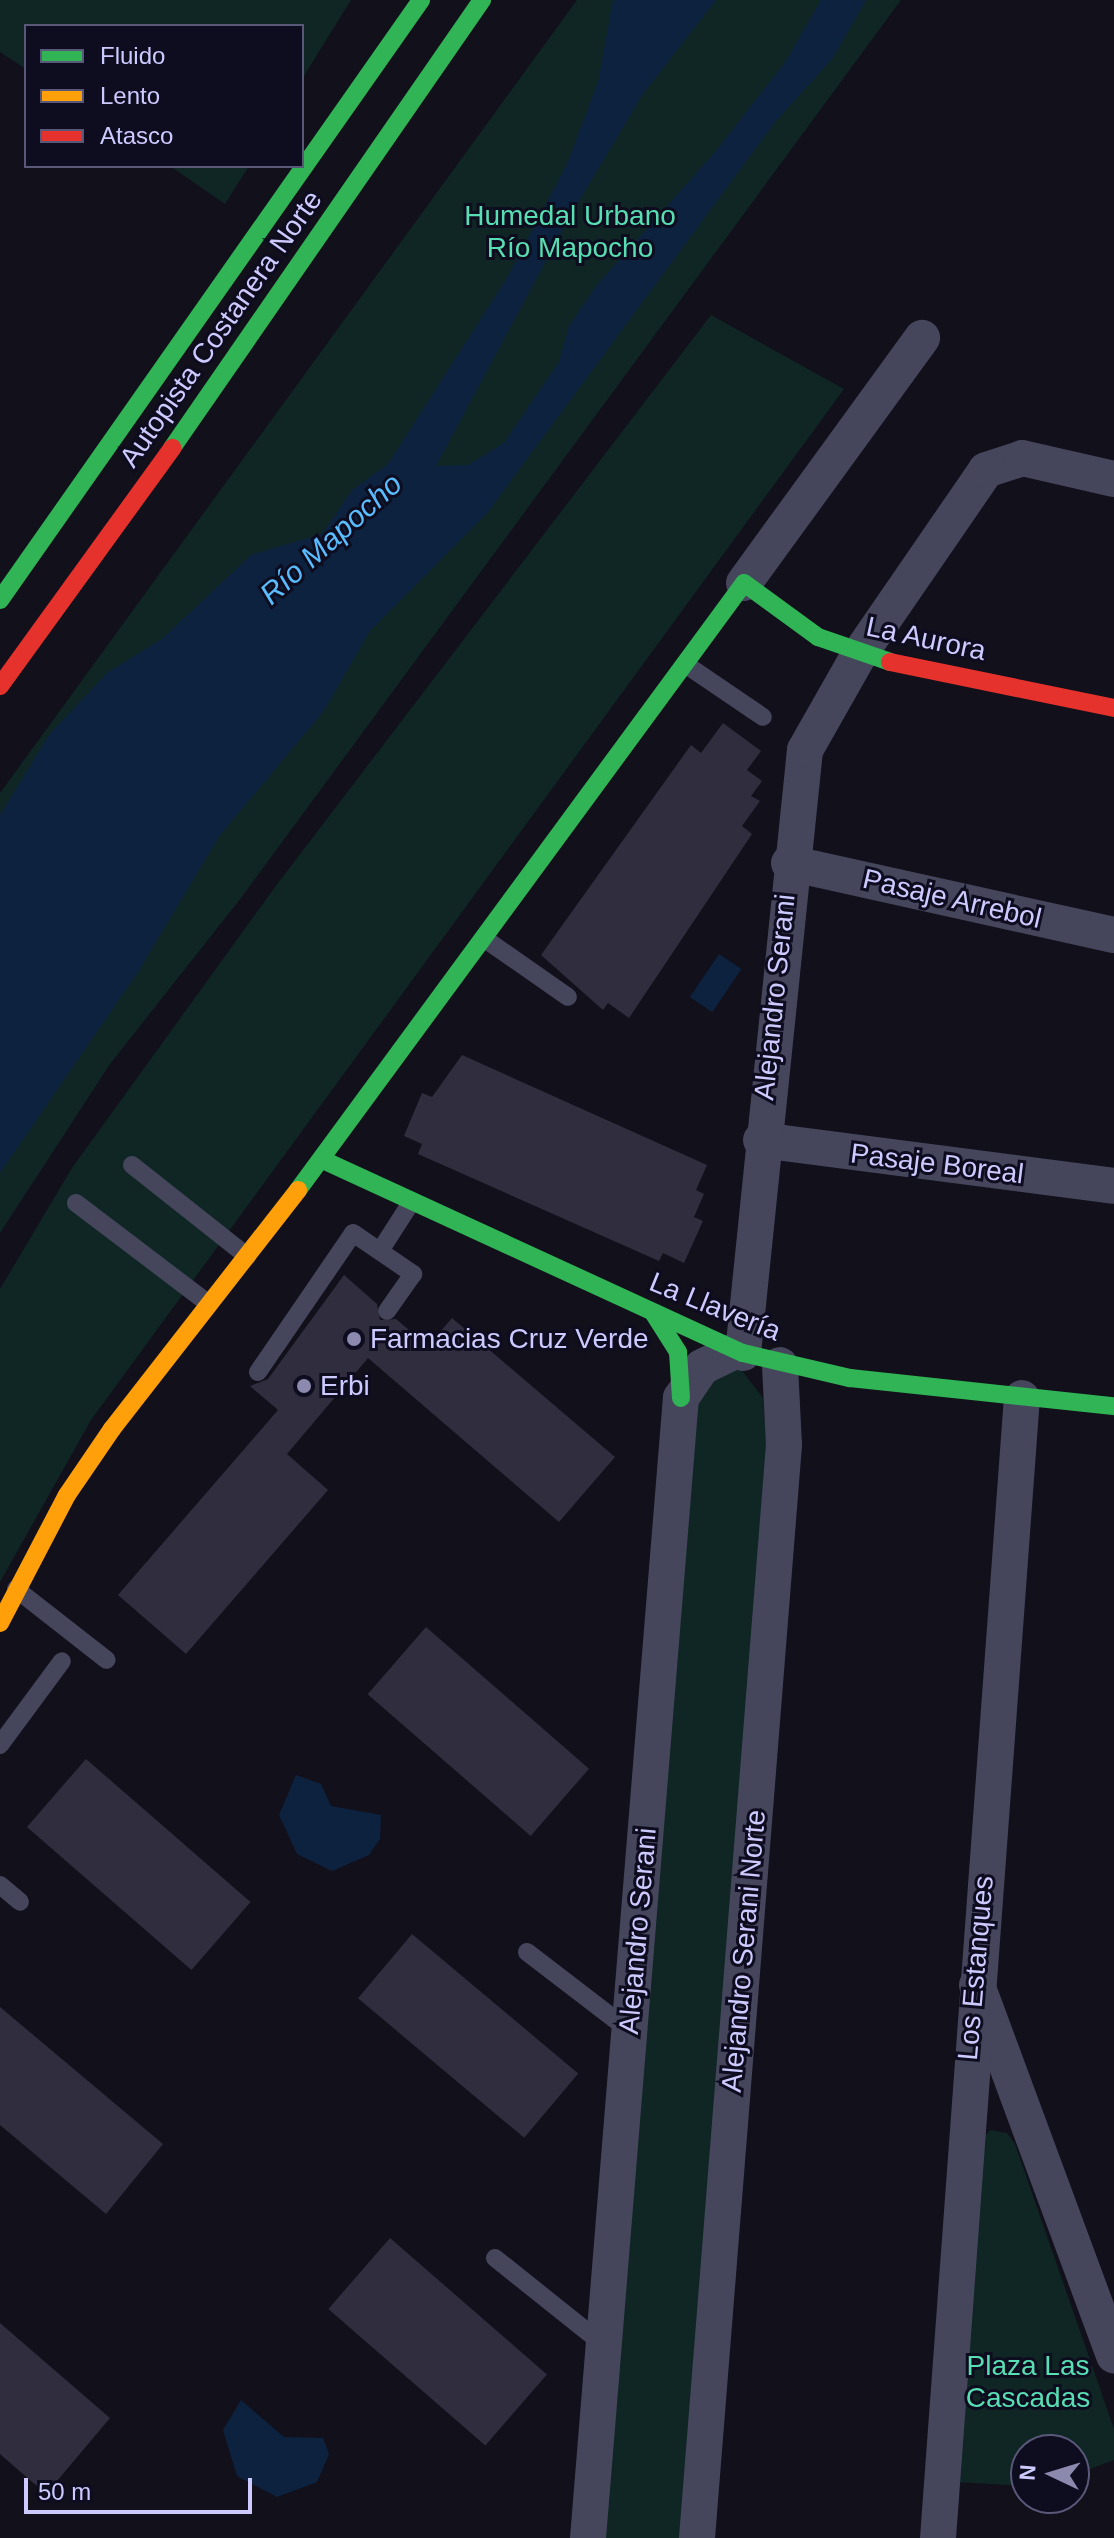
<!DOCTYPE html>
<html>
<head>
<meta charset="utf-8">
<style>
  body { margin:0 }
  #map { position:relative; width:1114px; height:2538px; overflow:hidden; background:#12101b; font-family:Helvetica,sans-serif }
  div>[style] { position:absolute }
  .green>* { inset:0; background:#0f2625 }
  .water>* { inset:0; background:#0d223f; transform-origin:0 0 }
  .building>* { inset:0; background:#302d3e; transform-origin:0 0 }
  .lane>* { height:18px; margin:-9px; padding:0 9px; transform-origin:9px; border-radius:9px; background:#45465c }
  .street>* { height:36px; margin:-18px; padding:0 18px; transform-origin:18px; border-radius:18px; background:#45465c }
  .fast>* { height:18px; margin:-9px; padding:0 9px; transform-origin:9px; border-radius:9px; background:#30b455 }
  .slow>* { height:18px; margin:-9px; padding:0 9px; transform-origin:9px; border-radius:9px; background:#ff9f0a }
  .jam>* { height:18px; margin:-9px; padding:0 9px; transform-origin:9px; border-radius:9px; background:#e5322d }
  .dots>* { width:22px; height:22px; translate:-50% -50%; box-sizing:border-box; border:4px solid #0e0c1f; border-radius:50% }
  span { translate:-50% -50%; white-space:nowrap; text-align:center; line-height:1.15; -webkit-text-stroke:6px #0e0c1f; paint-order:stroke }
  .park-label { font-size:28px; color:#58deb3 }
  .street-label { font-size:28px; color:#cdcaff }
  .poi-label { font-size:28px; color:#cdcaff }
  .left { translate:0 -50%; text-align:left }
  .water-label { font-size:30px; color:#59bcfe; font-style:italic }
  .legend { position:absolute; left:24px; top:24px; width:280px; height:144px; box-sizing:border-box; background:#0e0c1f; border:2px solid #5a5879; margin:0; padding:10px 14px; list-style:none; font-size:24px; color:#cdcaff }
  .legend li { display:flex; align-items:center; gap:16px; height:40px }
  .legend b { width:40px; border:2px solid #5a5879 }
  .north { position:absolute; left:1010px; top:2434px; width:80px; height:80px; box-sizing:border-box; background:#0e0c1f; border:2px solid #5a5879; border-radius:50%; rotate:274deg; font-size:22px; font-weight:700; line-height:32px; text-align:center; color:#cdcaff }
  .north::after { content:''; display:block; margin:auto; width:28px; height:36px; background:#8c89af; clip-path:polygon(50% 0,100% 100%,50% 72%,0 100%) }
  .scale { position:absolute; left:24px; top:2478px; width:228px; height:36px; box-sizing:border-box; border:4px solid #cdcaff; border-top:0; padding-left:10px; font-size:24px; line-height:28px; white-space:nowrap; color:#cdcaff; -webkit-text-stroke:6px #0e0c1f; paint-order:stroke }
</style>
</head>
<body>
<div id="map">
  <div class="green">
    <i style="clip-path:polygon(0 0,351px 0,302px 79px,302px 26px,26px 26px,26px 69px,0 52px)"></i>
    <i style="clip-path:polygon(577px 0,901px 0,241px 898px,110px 1064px,0 1233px,0 793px)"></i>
    <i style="clip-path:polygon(170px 166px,249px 166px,225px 204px)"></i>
    <i style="clip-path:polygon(711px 315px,844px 389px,91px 1420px,0 1582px,0 1289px,72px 1168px,275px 887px)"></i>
    <i style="clip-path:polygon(740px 1368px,763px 1398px,771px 1498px,692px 2538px,597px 2538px,696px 1384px)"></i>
    <i style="clip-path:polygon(990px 2130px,1007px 2133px,1015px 2144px,1114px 2429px,1114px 2460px,1074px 2475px,1074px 2450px,1026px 2450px,1026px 2486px,955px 2482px,976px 2146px)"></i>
  </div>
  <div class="water">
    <i style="clip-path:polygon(613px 0,716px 0,643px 94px,570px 216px,436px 466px,468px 465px,504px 443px,559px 362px,569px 326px,596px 286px,715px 152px,786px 61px,821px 0,866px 0,833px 58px,775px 122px,488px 512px,370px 631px,323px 712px,220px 835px,138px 972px,0 1173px,0 815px,49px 735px,107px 673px,162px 639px,251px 555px,322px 534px,352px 490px,388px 464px,507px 278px,567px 164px,598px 82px)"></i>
    <i style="left:719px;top:954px;width:27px;height:52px;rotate:34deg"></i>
    <i style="clip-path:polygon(296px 1775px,321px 1784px,331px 1806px,381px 1815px,380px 1839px,369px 1855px,332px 1871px,297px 1854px,279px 1815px)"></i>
    <i style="clip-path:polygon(241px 2400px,284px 2437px,323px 2438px,329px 2454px,317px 2482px,277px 2497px,237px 2476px,223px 2430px)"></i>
  </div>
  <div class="building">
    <i style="clip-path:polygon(723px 723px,761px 751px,747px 770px,762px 781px,751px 796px,760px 801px,742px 826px,752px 834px,629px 1018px,608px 1003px,603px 1010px,541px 955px,691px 745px,701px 753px)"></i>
    <i style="clip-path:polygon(462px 1055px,707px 1165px,696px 1190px,704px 1194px,694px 1217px,703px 1221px,684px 1263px,663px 1253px,659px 1261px,418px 1154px,422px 1144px,404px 1136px,422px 1093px,432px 1097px)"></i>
    <i style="clip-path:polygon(344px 1275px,377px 1304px,380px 1320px,396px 1319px,428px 1346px,452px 1318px,615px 1457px,559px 1522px,368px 1358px,287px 1454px,328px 1490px,186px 1654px,118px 1595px,278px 1410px,250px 1386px,268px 1379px)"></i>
    <i style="left:426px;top:1627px;width:216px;height:89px;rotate:41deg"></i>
    <i style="left:86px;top:1759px;width:218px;height:90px;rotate:41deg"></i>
    <i style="left:412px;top:1934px;width:217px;height:84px;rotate:40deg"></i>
    <i style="clip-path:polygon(0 2007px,163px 2144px,106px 2214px,0 2125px)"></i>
    <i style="left:390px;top:2238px;width:208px;height:94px;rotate:41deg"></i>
    <i style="clip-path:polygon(0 2323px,110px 2418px,46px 2494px,0 2454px)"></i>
  </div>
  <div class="lane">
    <i style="left:685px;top:664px;width:94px;rotate:34.2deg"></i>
    <i style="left:485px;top:939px;width:101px;rotate:34.9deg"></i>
    <i style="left:132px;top:1165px;width:147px;rotate:38.4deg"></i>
    <i style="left:76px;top:1203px;width:167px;rotate:37.2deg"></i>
    <i style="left:380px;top:1251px;width:59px;rotate:-57.4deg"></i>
    <i style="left:258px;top:1372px;width:168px;rotate:-55.6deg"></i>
    <i style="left:353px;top:1233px;width:73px;rotate:34.3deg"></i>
    <i style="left:413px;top:1274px;width:45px;rotate:125.1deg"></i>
    <i style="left:16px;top:1589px;width:115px;rotate:38deg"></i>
    <i style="left:0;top:1745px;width:104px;rotate:-53.6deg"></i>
    <i style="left:0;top:1885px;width:26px;rotate:40deg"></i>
    <i style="left:527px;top:1952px;width:130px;rotate:37.5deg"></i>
    <i style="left:495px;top:2258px;width:139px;rotate:38.6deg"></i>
  </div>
  <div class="street">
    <i style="left:744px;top:583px;width:303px;rotate:-54deg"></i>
    <i style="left:789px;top:863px;width:333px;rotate:12.5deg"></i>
    <i style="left:761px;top:1140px;width:356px;rotate:7.4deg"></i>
    <i style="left:743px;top:1353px;width:606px;rotate:-84.13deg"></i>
    <i style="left:805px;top:750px;width:109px;rotate:-60.4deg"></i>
    <i style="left:859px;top:655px;width:224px;rotate:-55.5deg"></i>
    <i style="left:986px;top:470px;width:38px;rotate:-18deg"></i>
    <i style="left:1022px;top:458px;width:94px;rotate:12.9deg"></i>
    <i style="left:977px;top:1985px;width:395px;rotate:69.7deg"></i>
    <i style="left:588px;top:2538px;width:1144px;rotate:-85.34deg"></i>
    <i style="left:681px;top:1398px;width:37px;rotate:-56deg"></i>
    <i style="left:702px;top:1367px;width:37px;rotate:-26deg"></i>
    <i style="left:697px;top:2538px;width:1096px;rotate:-85.45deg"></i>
    <i style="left:784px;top:1445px;width:80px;rotate:-92.9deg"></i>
    <i style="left:938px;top:2538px;width:1143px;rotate:-85.79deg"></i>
  </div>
  <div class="fast">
    <i style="left:172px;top:448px;width:545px;rotate:-55.32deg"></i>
    <i style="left:0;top:600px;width:733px;rotate:-54.94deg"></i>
    <i style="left:323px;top:1160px;width:462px;rotate:24.7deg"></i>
    <i style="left:743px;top:1353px;width:110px;rotate:13.2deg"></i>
    <i style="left:850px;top:1378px;width:265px;rotate:6.1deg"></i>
    <i style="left:298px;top:1190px;width:753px;rotate:-53.69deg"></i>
    <i style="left:744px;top:583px;width:92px;rotate:36.1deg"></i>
    <i style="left:818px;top:637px;width:76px;rotate:19.1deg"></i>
    <i style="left:654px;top:1314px;width:45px;rotate:57.7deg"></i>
    <i style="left:678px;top:1352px;width:46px;rotate:86.3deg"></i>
  </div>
  <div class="slow">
    <i style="left:0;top:1623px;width:144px;rotate:-62.4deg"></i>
    <i style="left:67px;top:1495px;width:80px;rotate:-55.7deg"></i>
    <i style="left:112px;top:1429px;width:303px;rotate:-52.1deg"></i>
  </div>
  <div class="jam">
    <i style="left:890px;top:662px;width:229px;rotate:11.6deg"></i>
    <i style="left:0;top:686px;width:294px;rotate:-54.1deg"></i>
  </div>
  <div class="dots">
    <i style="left:354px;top:1339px;background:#8c89af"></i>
    <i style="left:304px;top:1386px;background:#8c89af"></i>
  </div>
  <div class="park-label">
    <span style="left:570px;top:232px">Humedal Urbano<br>Río Mapocho</span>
    <span style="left:1028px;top:2382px">Plaza Las<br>Cascadas</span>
  </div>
  <div class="street-label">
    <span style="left:221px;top:329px;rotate:-55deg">Autopista Costanera Norte</span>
    <span style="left:926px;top:639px;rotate:12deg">La Aurora</span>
    <span style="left:952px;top:899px;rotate:13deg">Pasaje Arrebol</span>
    <span style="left:775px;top:997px;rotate:-84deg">Alejandro Serani</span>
    <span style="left:937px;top:1164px;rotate:7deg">Pasaje Boreal</span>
    <span style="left:715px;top:1307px;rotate:22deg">La Llavería</span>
    <span style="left:638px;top:1931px;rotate:-85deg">Alejandro Serani</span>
    <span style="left:744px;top:1951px;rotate:-85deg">Alejandro Serani Norte</span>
    <span style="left:976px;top:1968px;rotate:-85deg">Los Estanques</span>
  </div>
  <div class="poi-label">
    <span class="left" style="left:370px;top:1339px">Farmacias Cruz Verde</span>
    <span class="left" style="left:320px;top:1386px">Erbi</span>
  </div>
  <div class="water-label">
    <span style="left:331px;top:539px;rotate:-42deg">Río Mapocho</span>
  </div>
  <ul class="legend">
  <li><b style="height:10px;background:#30b455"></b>Fluido</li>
  <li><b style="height:10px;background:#ff9f0a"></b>Lento</li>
  <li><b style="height:10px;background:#e5322d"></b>Atasco</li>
  </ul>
  <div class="north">N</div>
  <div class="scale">50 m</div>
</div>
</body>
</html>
